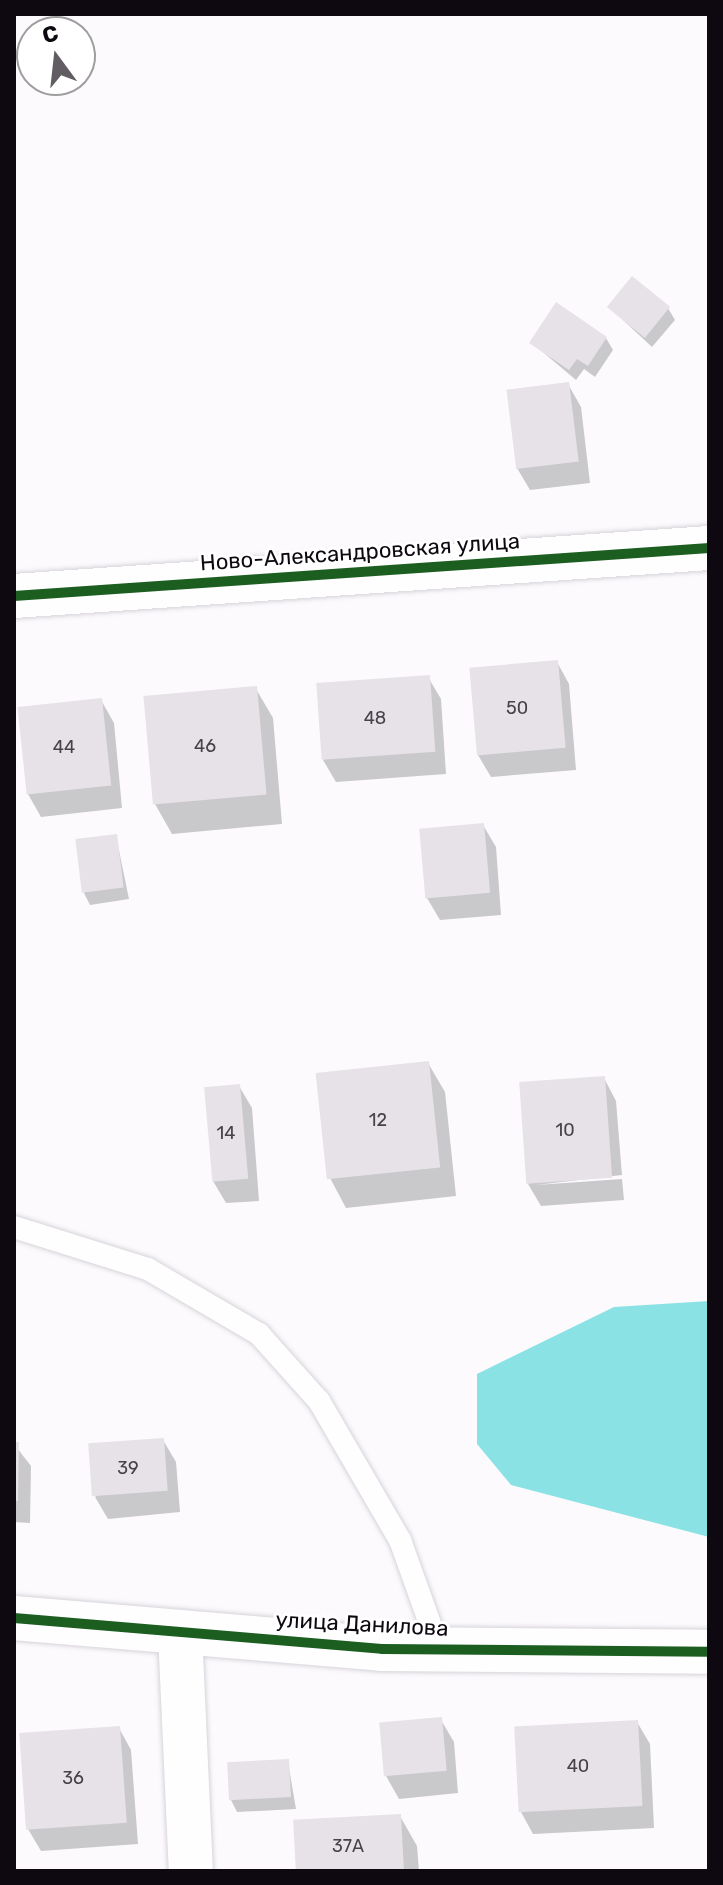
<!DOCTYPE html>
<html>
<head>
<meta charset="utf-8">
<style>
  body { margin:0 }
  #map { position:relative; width:723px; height:1885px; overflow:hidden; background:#fcfafd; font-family:Rubik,sans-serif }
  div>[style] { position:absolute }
  .water>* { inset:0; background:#8ae2e4 }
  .shadow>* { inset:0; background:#0003 }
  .building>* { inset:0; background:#e6e2e8; transform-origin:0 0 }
  .roads { filter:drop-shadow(0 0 2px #d7d4da) drop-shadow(0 0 2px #d7d4da) }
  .lane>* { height:22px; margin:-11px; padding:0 11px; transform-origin:11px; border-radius:11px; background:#fffeff }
  .street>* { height:44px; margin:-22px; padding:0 22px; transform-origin:22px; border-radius:22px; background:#fffeff }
  .cycleway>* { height:10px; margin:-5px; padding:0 5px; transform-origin:5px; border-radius:5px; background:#1b5e20 }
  span { translate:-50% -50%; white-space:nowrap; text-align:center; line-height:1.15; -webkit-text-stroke:6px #fff; paint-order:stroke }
  .number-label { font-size:18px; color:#464248 }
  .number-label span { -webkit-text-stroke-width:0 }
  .street-label { font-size:22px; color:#0e0910 }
  .frame { position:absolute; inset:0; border:16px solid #0e0910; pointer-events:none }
  .north { position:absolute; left:16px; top:16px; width:80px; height:80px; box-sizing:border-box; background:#fff; border:2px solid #9f9d9f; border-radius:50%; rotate:345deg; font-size:22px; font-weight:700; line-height:32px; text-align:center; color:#0e0910 }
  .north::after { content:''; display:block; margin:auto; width:28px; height:36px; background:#615d63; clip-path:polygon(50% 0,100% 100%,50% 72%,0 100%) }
</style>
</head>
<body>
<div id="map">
  <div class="water">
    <i style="clip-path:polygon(709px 1301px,709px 1537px,511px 1485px,477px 1444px,477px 1374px,614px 1307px)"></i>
  </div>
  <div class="shadow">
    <i style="clip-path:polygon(609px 307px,668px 308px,675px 320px,652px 347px)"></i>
    <i style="clip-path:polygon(606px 338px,613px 350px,595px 377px,584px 369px,576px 380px,532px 343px)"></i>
    <i style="clip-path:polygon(568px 384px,581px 407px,590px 483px,530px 490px,517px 468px)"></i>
    <i style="clip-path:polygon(557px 662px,569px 684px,576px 770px,491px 777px,478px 755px)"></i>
    <i style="clip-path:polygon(428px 677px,441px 699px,446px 774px,336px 782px,323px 760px)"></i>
    <i style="clip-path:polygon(256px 689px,273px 718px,282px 824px,172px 834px,155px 804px)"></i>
    <i style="clip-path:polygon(101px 700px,114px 723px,122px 808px,41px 817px,28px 794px)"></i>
    <i style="clip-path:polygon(483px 825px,496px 847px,501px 915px,440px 920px,427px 898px)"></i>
    <i style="clip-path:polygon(116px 836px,129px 899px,90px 905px,84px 893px)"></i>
    <i style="clip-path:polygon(428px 1063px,445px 1092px,456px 1196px,346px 1208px,330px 1178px)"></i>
    <i style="clip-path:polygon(604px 1078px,616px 1101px,622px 1175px,536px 1185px,622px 1179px,624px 1200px,541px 1206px,528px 1184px)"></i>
    <i style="clip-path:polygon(239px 1086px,252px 1108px,259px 1201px,226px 1203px,213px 1181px)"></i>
    <i style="clip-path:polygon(163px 1440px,176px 1462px,180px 1512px,108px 1519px,95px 1497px)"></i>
    <i style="clip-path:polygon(14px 1444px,31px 1466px,30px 1523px,14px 1522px)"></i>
    <i style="clip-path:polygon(441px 1720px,454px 1742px,458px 1793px,399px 1799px,386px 1776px)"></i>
    <i style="clip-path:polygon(637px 1722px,650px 1744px,654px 1828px,533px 1834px,521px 1812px)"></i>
    <i style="clip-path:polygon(119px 1728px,131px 1750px,138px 1844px,41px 1851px,28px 1829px)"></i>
    <i style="clip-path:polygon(288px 1762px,296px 1809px,237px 1812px,231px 1800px)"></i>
    <i style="clip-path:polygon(400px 1816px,417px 1846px,419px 1871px,297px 1871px)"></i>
  </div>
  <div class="building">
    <i style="left:632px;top:276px;width:49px;height:40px;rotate:39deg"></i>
    <i style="clip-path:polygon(556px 302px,607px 337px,588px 366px,577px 359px,569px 370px,529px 343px)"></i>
    <i style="left:569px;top:382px;width:80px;height:63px;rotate:83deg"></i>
    <i style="left:558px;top:660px;width:88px;height:89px;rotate:85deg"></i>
    <i style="left:430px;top:675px;width:77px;height:114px;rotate:86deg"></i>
    <i style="left:257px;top:686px;width:109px;height:114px;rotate:85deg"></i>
    <i style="left:102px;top:698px;width:88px;height:85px;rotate:84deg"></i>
    <i style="left:484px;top:823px;width:70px;height:65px;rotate:85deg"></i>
    <i style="left:117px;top:834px;width:54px;height:42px;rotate:83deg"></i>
    <i style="left:429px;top:1061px;width:107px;height:114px;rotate:84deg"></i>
    <i style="left:605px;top:1076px;width:102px;height:86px;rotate:86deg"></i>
    <i style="left:240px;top:1084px;width:95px;height:36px;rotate:85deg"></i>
    <i style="left:164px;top:1438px;width:53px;height:76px;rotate:86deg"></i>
    <i style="clip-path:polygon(14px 1442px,19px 1442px,18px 1501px,14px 1501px)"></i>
    <i style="left:442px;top:1717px;width:54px;height:63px;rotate:85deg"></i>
    <i style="left:638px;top:1720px;width:86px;height:124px;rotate:87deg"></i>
    <i style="left:120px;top:1726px;width:97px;height:101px;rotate:86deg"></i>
    <i style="left:289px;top:1759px;width:38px;height:62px;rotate:87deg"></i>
    <i style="left:401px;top:1814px;width:57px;height:108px;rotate:87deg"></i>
  </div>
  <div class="roads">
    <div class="lane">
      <i style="left:14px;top:1227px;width:140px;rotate:17.4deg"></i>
      <i style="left:148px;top:1269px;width:129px;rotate:30.4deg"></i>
      <i style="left:259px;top:1334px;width:90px;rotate:48.2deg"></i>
      <i style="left:319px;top:1401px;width:161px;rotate:59.8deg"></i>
      <i style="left:400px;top:1540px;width:116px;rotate:70.3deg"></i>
    </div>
    <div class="street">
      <i style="left:14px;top:596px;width:697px;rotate:-3.95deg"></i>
      <i style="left:14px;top:1618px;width:369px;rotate:4.8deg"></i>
      <i style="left:382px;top:1649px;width:327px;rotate:0.5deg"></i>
      <i style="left:180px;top:1632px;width:239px;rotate:87.4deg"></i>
    </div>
  </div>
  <div class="cycleway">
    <i style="left:14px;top:596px;width:697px;rotate:-3.95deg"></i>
    <i style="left:14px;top:1618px;width:369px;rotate:4.8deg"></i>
    <i style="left:382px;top:1649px;width:327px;rotate:0.5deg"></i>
  </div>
  <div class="number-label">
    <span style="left:517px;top:708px">50</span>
    <span style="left:375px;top:718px">48</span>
    <span style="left:205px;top:746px">46</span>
    <span style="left:64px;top:747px">44</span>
    <span style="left:378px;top:1120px">12</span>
    <span style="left:565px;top:1130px">10</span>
    <span style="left:226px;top:1133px">14</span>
    <span style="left:128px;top:1468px">39</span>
    <span style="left:578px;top:1766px">40</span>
    <span style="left:73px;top:1778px">36</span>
    <span style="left:348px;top:1846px">37А</span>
  </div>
  <div class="street-label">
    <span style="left:360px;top:552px;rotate:-4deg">Ново-Александровская улица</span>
    <span style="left:362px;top:1624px;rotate:3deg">улица Данилова</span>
  </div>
  <div class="frame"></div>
  <div class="north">С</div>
</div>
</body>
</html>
